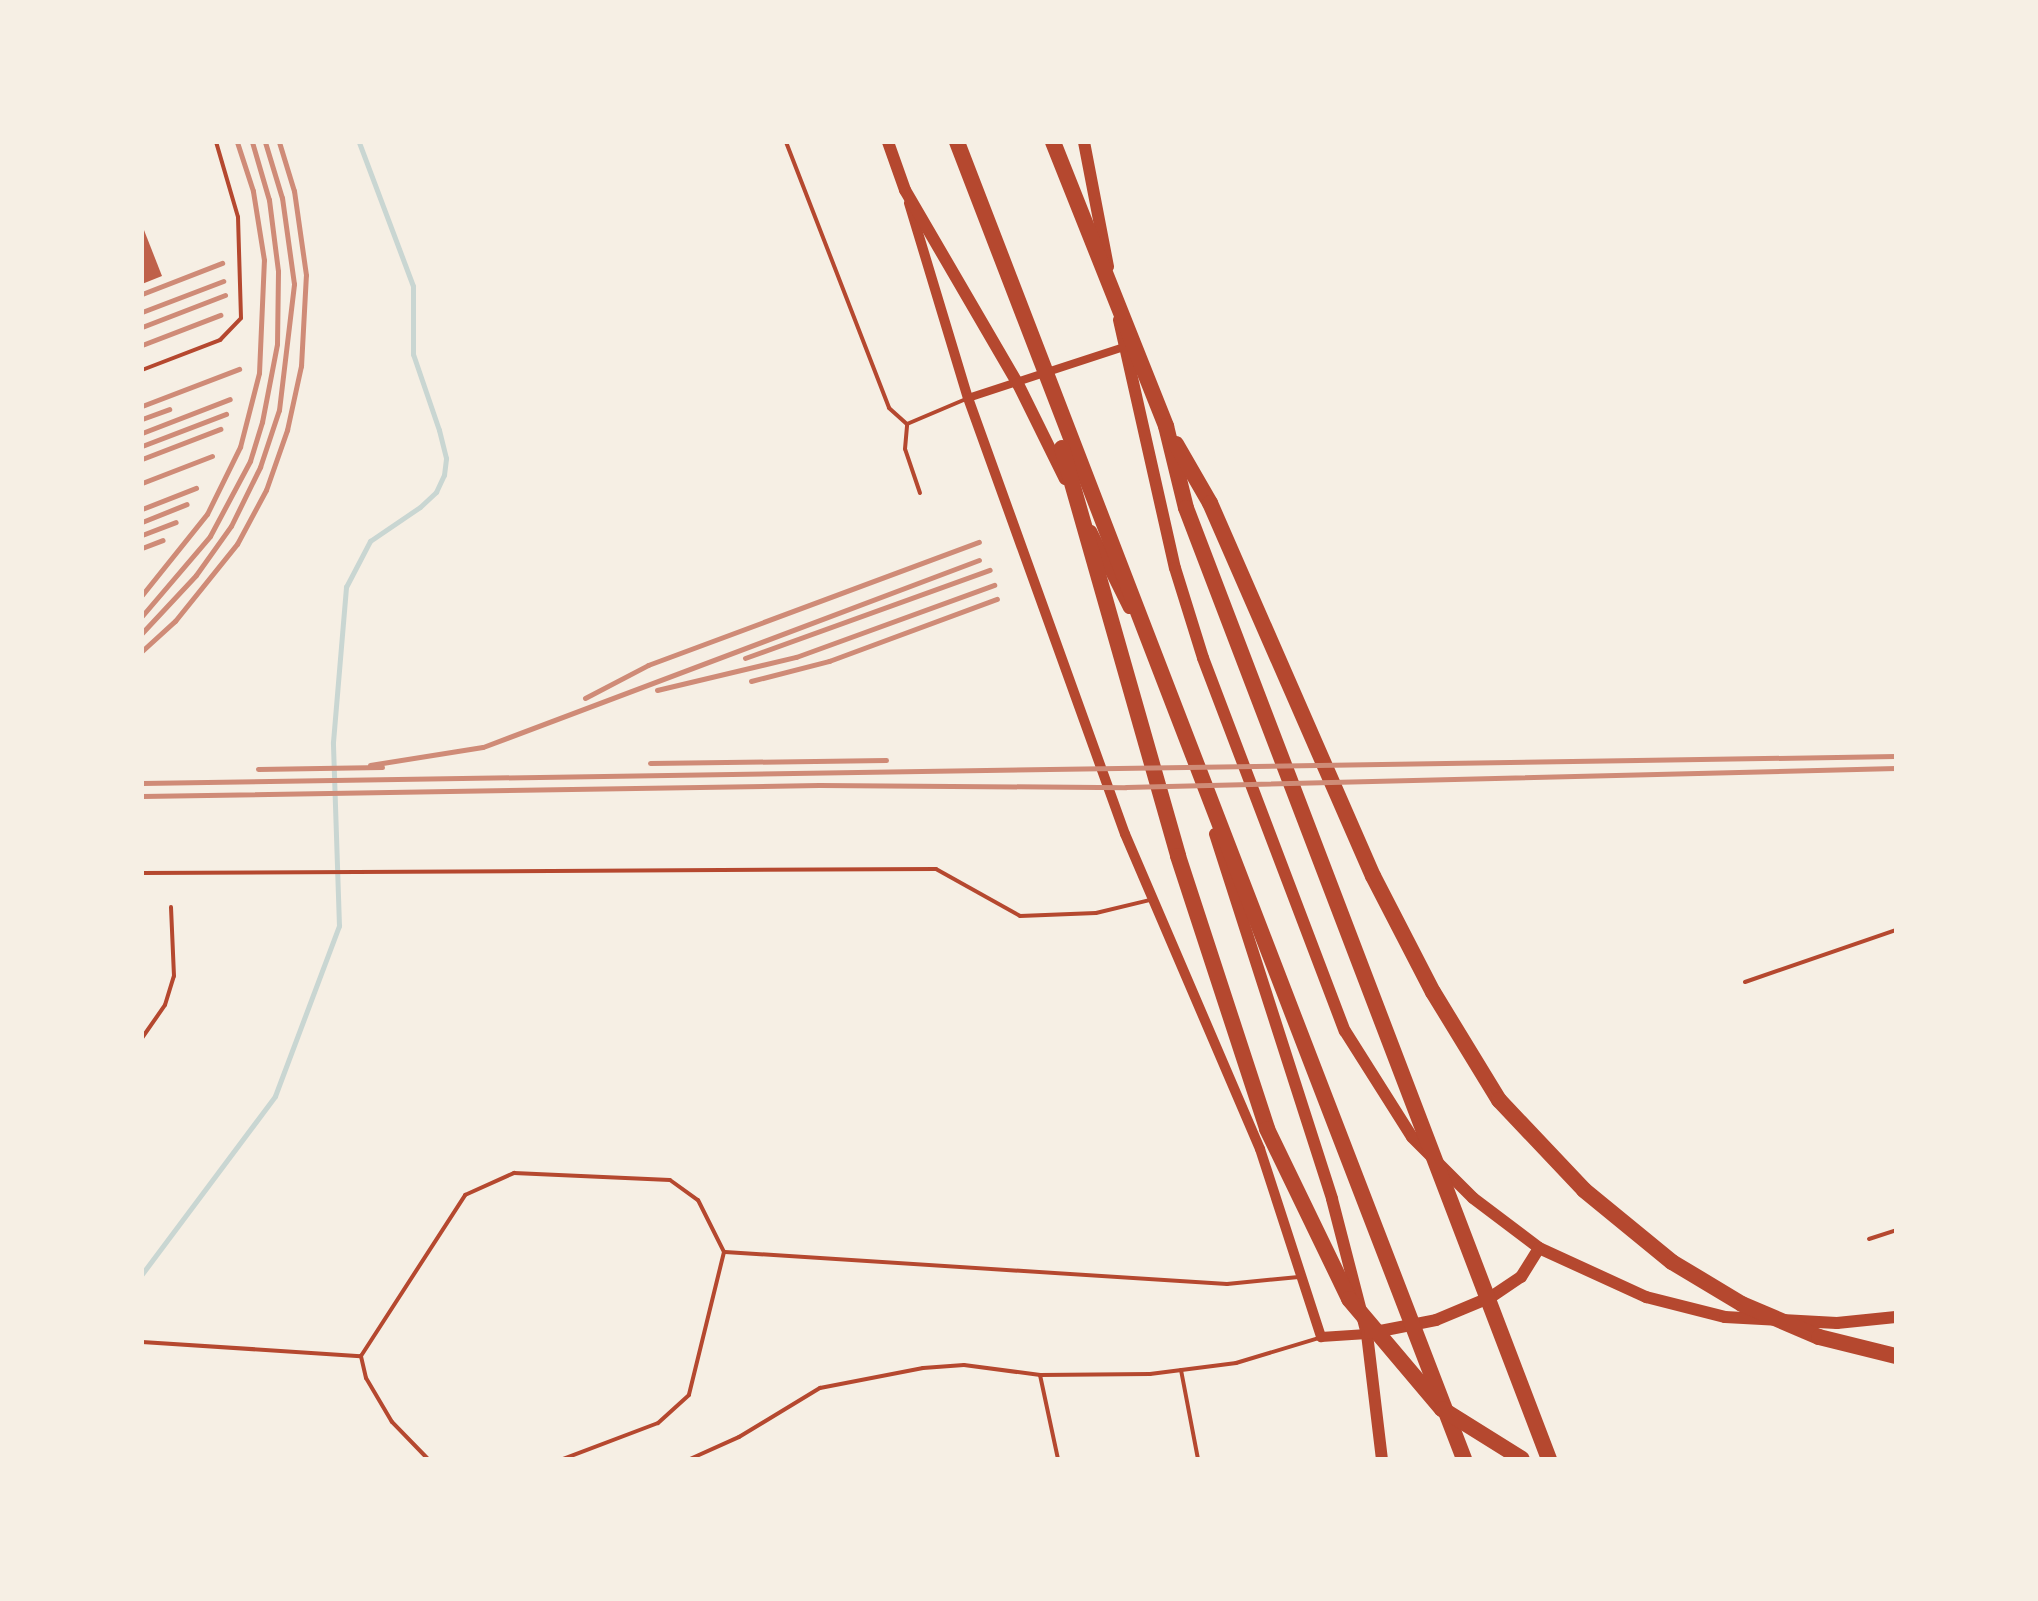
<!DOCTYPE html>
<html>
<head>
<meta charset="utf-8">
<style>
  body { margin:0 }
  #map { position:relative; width:2038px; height:1601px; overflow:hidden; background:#f6efe4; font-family:Mulish,sans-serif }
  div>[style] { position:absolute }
  .stream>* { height:5px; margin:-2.5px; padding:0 2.5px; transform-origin:2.5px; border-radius:2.5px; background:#c9d6d2 }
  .building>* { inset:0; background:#bf614a }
  .service>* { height:4px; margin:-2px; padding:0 2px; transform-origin:2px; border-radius:2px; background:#b5482f }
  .minor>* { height:8px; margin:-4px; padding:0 4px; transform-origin:4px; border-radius:4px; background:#b5482f }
  .tertiary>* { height:10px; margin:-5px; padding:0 5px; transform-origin:5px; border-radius:5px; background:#b5482f }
  .secondary>* { height:12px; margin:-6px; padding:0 6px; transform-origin:6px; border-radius:6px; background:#b5482f }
  .motorway>* { height:16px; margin:-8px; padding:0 8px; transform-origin:8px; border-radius:8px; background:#b5482f }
  .rail>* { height:5px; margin:-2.5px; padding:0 2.5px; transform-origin:2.5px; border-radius:2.5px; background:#cf8b77 }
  span { translate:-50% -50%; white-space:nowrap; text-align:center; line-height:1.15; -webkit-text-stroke:8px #f6efe4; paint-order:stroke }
  .frame { position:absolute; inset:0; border:144px solid #f6efe4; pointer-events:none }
</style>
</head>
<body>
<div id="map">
  <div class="stream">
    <i style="left:142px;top:1274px;width:222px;rotate:-53.2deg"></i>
    <i style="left:275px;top:1096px;width:182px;rotate:-69.4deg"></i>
    <i style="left:339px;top:926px;width:184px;rotate:-91.9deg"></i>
    <i style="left:333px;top:742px;width:156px;rotate:-85.2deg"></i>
    <i style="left:346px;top:587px;width:52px;rotate:-62.4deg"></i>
    <i style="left:370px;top:541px;width:60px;rotate:-34.2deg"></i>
    <i style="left:420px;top:507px;width:22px;rotate:-43deg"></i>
    <i style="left:436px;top:492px;width:19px;rotate:-65deg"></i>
    <i style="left:444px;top:475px;width:17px;rotate:-83deg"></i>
    <i style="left:446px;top:458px;width:29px;rotate:-104deg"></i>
    <i style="left:439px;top:430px;width:80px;rotate:-108.9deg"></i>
    <i style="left:413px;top:354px;width:68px;rotate:-90deg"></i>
    <i style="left:413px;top:286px;width:154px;rotate:-110.6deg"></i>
  </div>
  <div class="building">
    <i style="clip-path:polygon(142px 225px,162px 276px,142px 284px)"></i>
  </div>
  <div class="service">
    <i style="left:786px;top:142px;width:285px;rotate:68.8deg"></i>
    <i style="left:889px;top:408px;width:24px;rotate:42deg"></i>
    <i style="left:142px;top:370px;width:84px;rotate:-21deg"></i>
    <i style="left:220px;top:340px;width:30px;rotate:-46deg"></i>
    <i style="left:241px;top:318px;width:101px;rotate:-91.7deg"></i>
    <i style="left:238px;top:217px;width:78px;rotate:-106.3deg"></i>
    <i style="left:920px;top:493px;width:46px;rotate:-108.8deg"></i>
    <i style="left:905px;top:449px;width:25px;rotate:-85deg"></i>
    <i style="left:907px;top:424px;width:64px;rotate:-23deg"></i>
    <i style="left:142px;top:873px;width:794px;rotate:-0.29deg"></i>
    <i style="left:936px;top:869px;width:96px;rotate:29.2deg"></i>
    <i style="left:1020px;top:916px;width:76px;rotate:-2.3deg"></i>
    <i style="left:1096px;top:913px;width:56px;rotate:-13.5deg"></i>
    <i style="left:1745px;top:982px;width:160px;rotate:-19deg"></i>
    <i style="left:142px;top:1038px;width:40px;rotate:-55.1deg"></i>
    <i style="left:165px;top:1005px;width:30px;rotate:-73deg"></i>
    <i style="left:174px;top:976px;width:69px;rotate:-92.5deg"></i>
    <i style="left:1869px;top:1239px;width:28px;rotate:-18deg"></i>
    <i style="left:725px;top:1252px;width:503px;rotate:3.65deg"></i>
    <i style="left:1227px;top:1284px;width:72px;rotate:-5.6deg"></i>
    <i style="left:142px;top:1342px;width:219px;rotate:3.7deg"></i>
    <i style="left:1181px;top:1370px;width:91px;rotate:79.2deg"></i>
    <i style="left:1040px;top:1375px;width:86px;rotate:77.9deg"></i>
    <i style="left:428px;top:1459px;width:52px;rotate:-134.2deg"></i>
    <i style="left:392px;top:1422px;width:51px;rotate:-120.6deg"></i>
    <i style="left:366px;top:1378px;width:23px;rotate:-103deg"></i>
    <i style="left:361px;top:1356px;width:192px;rotate:-57.1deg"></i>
    <i style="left:465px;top:1195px;width:54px;rotate:-24.2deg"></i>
    <i style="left:514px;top:1173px;width:156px;rotate:2.6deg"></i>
    <i style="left:670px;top:1180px;width:34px;rotate:36deg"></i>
    <i style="left:698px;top:1200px;width:58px;rotate:63.4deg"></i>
    <i style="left:724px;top:1252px;width:147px;rotate:103.8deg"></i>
    <i style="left:689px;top:1395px;width:42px;rotate:137.9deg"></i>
    <i style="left:658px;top:1423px;width:102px;rotate:159.2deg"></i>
    <i style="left:690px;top:1459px;width:54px;rotate:-24.2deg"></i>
    <i style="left:739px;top:1437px;width:95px;rotate:-31.2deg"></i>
    <i style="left:820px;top:1388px;width:105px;rotate:-11deg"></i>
    <i style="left:923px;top:1368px;width:41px;rotate:-4.2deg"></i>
    <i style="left:964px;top:1365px;width:77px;rotate:7.5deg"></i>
    <i style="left:1040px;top:1375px;width:110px;rotate:-0.5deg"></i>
    <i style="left:1150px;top:1374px;width:87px;rotate:-7.3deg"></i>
    <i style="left:1236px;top:1363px;width:87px;rotate:-16.8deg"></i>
  </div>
  <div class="minor">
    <i style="left:968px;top:398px;width:164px;rotate:-18.1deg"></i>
  </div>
  <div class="tertiary">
    <i style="left:909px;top:203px;width:204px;rotate:73.2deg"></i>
    <i style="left:968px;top:398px;width:463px;rotate:70.2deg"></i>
    <i style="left:1125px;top:834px;width:343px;rotate:66.8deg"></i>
    <i style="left:1260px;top:1149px;width:198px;rotate:72deg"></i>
    <i style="left:1321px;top:1337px;width:46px;rotate:-3.7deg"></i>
  </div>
  <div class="secondary">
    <i style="left:888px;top:142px;width:51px;rotate:70.5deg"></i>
    <i style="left:905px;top:190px;width:225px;rotate:59.8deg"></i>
    <i style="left:1018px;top:384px;width:106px;rotate:63.7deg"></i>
    <i style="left:1084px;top:142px;width:127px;rotate:79.1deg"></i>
    <i style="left:1119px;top:320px;width:254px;rotate:77.3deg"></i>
    <i style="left:1175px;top:568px;width:94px;rotate:72.7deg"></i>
    <i style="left:1203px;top:658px;width:399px;rotate:69.2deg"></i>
    <i style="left:1345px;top:1031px;width:125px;rotate:57.7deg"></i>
    <i style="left:1412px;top:1137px;width:86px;rotate:45deg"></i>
    <i style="left:1473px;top:1198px;width:83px;rotate:37.1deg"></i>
    <i style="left:1539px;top:1248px;width:118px;rotate:24.6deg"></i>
    <i style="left:1646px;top:1297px;width:81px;rotate:14.2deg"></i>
    <i style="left:1725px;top:1317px;width:112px;rotate:3.1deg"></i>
    <i style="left:1837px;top:1323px;width:59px;rotate:-5.8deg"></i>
    <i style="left:1091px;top:531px;width:86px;rotate:63.7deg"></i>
    <i style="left:1215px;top:834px;width:383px;rotate:72.2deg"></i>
    <i style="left:1332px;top:1199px;width:139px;rotate:75.5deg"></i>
    <i style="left:1367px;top:1334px;width:126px;rotate:83.2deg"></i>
    <i style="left:1370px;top:1333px;width:67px;rotate:-11.1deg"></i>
    <i style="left:1436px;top:1320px;width:60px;rotate:-22.7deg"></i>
    <i style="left:1491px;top:1297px;width:36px;rotate:-34deg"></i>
    <i style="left:1521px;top:1277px;width:34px;rotate:-58deg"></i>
  </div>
  <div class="motorway">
    <i style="left:957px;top:142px;width:1411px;rotate:68.94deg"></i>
    <i style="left:1053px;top:142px;width:306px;rotate:68.3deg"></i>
    <i style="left:1166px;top:426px;width:84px;rotate:76.3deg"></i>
    <i style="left:1186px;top:508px;width:1018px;rotate:69.11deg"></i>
    <i style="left:1176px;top:444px;width:68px;rotate:60deg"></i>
    <i style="left:1210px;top:503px;width:407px;rotate:66.4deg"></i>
    <i style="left:1373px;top:876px;width:131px;rotate:62.7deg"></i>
    <i style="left:1433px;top:992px;width:127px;rotate:58.6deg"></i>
    <i style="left:1499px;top:1100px;width:124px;rotate:46.6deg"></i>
    <i style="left:1584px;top:1190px;width:114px;rotate:39.3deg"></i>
    <i style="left:1672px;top:1262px;width:82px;rotate:31deg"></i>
    <i style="left:1742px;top:1304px;width:84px;rotate:23.2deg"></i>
    <i style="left:1819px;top:1337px;width:79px;rotate:13.9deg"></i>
    <i style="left:1062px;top:448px;width:424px;rotate:74.1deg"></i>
    <i style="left:1178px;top:856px;width:287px;rotate:71.9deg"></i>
    <i style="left:1267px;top:1129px;width:189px;rotate:64.2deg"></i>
    <i style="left:1349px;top:1299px;width:144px;rotate:49.8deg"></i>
    <i style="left:1442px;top:1409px;width:94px;rotate:32deg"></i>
  </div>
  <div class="rail">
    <i style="left:142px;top:294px;width:86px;rotate:-21.2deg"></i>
    <i style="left:142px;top:312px;width:87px;rotate:-20.9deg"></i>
    <i style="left:142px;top:327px;width:89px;rotate:-21.1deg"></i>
    <i style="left:142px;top:345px;width:84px;rotate:-21deg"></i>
    <i style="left:142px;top:406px;width:104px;rotate:-20.9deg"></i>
    <i style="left:142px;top:419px;width:29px;rotate:-20deg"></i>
    <i style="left:142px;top:433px;width:94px;rotate:-21.1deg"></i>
    <i style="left:142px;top:446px;width:90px;rotate:-20.9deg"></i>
    <i style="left:142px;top:459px;width:84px;rotate:-21deg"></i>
    <i style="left:142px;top:483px;width:75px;rotate:-21.1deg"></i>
    <i style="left:142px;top:509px;width:58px;rotate:-21.3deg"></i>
    <i style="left:142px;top:522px;width:48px;rotate:-21.8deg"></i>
    <i style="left:142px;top:535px;width:36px;rotate:-21deg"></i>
    <i style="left:142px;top:548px;width:22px;rotate:-21deg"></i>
    <i style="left:142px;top:595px;width:104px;rotate:-51.3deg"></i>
    <i style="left:207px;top:514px;width:75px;rotate:-63.8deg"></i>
    <i style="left:240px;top:447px;width:76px;rotate:-75.6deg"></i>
    <i style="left:259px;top:373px;width:113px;rotate:-87.5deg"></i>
    <i style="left:264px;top:260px;width:70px;rotate:-99.1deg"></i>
    <i style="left:253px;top:191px;width:52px;rotate:-108.1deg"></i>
    <i style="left:142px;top:616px;width:105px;rotate:-49.6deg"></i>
    <i style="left:210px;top:536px;width:85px;rotate:-61.9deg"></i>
    <i style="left:250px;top:461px;width:41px;rotate:-72.9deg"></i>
    <i style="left:262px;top:422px;width:79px;rotate:-79.1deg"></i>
    <i style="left:277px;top:344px;width:73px;rotate:-89.2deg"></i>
    <i style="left:278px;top:271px;width:72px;rotate:-97.2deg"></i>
    <i style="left:269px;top:200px;width:60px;rotate:-106.3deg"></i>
    <i style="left:142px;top:633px;width:79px;rotate:-47deg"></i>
    <i style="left:196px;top:575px;width:60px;rotate:-54.5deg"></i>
    <i style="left:231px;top:526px;width:66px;rotate:-63.8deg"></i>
    <i style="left:260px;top:467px;width:60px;rotate:-71.6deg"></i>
    <i style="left:279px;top:410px;width:127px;rotate:-83.2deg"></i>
    <i style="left:294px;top:284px;width:87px;rotate:-97.9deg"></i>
    <i style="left:282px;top:198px;width:59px;rotate:-106.9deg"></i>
    <i style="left:142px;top:651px;width:45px;rotate:-42.3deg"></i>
    <i style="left:175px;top:621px;width:99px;rotate:-51.2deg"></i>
    <i style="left:237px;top:544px;width:61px;rotate:-61.8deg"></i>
    <i style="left:266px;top:490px;width:64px;rotate:-70.7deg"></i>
    <i style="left:287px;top:430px;width:66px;rotate:-77.7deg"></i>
    <i style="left:301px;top:366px;width:91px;rotate:-86.9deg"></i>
    <i style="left:306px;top:275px;width:85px;rotate:-98.1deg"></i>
    <i style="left:294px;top:191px;width:51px;rotate:-107deg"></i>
    <i style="left:745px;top:658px;width:260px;rotate:-19.8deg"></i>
    <i style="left:751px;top:681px;width:81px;rotate:-14.4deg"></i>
    <i style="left:829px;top:661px;width:179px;rotate:-20.3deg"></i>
    <i style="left:657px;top:690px;width:143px;rotate:-13.4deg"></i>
    <i style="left:796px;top:657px;width:211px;rotate:-20deg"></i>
    <i style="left:585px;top:698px;width:71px;rotate:-27.6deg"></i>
    <i style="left:648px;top:665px;width:353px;rotate:-20.4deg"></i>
    <i style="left:650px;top:763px;width:236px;rotate:-0.7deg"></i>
    <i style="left:370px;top:765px;width:114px;rotate:-9.1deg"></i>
    <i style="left:483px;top:747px;width:530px;rotate:-20.66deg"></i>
    <i style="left:258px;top:769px;width:124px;rotate:-0.9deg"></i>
    <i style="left:142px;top:783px;width:1754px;rotate:-0.88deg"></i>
    <i style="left:142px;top:796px;width:677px;rotate:-0.93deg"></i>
    <i style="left:819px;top:785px;width:307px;rotate:0.4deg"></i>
    <i style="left:1126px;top:787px;width:770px;rotate:-1.41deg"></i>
  </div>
  <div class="frame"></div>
</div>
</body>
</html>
